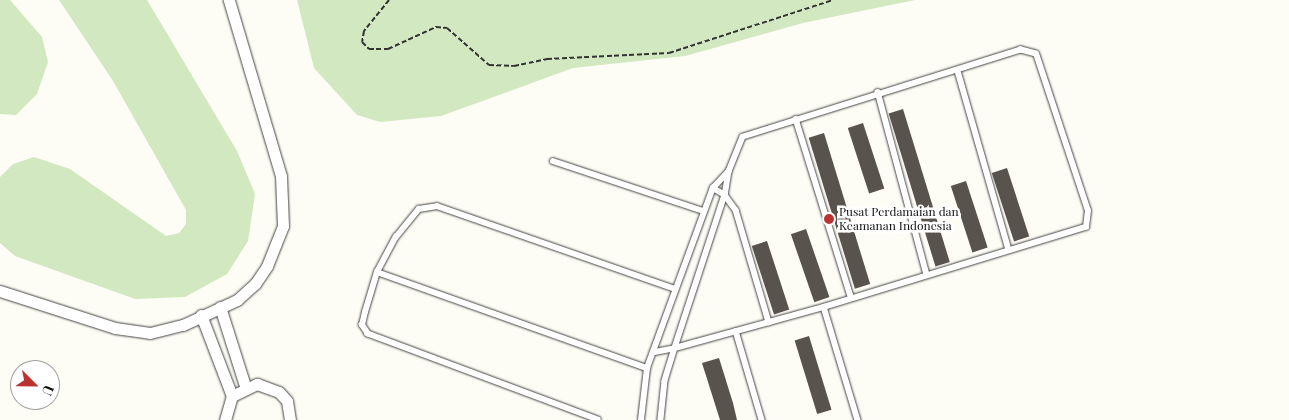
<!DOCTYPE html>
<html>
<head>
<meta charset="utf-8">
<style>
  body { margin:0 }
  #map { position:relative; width:1289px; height:420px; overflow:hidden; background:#fefdf5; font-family:"Playfair Display",serif }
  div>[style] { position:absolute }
  .green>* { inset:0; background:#d1e8c0 }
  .building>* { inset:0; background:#59534e; transform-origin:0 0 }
  .path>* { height:2px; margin-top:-1px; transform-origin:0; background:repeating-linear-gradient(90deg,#333 0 5px,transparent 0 7.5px) }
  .roads { filter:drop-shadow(0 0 1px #444) drop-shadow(0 0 1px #444) }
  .lane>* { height:5.5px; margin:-2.75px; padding:0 2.75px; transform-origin:2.75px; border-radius:2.75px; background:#fff }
  .street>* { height:11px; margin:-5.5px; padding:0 5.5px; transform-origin:5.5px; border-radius:5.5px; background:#fff }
  .dots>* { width:14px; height:14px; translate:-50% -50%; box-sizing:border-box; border:2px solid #fff; border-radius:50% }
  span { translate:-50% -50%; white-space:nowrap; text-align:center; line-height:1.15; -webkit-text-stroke:5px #fff; paint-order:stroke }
  .poi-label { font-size:12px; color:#111 }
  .left { translate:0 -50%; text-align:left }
  .north { position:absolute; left:10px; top:360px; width:50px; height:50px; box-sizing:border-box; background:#fff; border:1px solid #a0a0a0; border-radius:50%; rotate:113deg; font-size:14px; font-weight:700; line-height:20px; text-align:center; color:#111 }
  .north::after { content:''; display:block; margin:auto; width:18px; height:22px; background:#b83431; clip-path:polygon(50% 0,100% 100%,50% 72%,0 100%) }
</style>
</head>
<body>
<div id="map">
  <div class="green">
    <i style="clip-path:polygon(0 0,10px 0,42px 37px,48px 62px,37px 94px,16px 115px,0 114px)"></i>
    <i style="clip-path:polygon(59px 0,147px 0,237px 151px,255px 194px,248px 241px,227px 274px,185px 297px,135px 299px,15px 256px,0 243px,0 177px,13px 164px,34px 157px,70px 169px,166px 236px,179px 233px,186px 224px,186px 210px,113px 81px)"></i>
    <i style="clip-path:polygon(297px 0,915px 0,803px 23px,685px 56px,573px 68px,441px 116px,380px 122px,357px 115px,314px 68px)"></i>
  </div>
  <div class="building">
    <i style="left:903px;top:109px;width:160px;height:15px;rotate:73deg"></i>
    <i style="left:863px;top:123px;width:69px;height:16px;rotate:72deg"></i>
    <i style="left:824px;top:133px;width:158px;height:16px;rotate:73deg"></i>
    <i style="left:1007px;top:168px;width:72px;height:16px;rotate:72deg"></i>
    <i style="left:966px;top:181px;width:70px;height:16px;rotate:72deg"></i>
    <i style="left:806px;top:229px;width:72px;height:16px;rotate:71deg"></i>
    <i style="left:767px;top:241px;width:72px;height:16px;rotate:72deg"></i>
    <i style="left:809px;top:336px;width:77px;height:15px;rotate:73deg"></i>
    <i style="clip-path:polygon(719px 358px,733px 403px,737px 420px,720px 420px,702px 363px)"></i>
  </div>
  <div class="path">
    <i style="left:389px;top:0;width:40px;rotate:129deg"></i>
    <i style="left:364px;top:31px;width:11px;rotate:100deg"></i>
    <i style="left:362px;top:42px;width:10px;rotate:45deg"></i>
    <i style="left:369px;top:49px;width:19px"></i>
    <i style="left:388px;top:49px;width:53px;rotate:-24.6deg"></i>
    <i style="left:436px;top:27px;width:11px;rotate:5deg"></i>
    <i style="left:447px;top:28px;width:56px;rotate:41.4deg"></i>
    <i style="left:489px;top:65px;width:25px;rotate:2deg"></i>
    <i style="left:514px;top:66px;width:34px;rotate:-12deg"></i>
    <i style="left:547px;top:59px;width:122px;rotate:-2.8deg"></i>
    <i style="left:669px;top:53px;width:172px;rotate:-17.9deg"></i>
  </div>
  <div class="roads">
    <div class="lane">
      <i style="left:958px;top:71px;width:186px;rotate:74.1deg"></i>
      <i style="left:878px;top:92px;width:189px;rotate:75deg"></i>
      <i style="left:796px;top:119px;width:186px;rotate:72.8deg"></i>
      <i style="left:553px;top:161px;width:158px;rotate:18.4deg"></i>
      <i style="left:713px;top:188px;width:14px;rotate:30deg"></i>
      <i style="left:725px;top:195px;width:19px;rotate:54deg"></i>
      <i style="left:736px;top:210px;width:117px;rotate:73.6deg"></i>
      <i style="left:377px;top:272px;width:287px;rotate:19.6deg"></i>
      <i style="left:824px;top:307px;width:118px;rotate:73.3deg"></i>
      <i style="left:736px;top:331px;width:93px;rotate:73.7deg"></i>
      <i style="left:655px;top:352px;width:20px;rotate:-11deg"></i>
      <i style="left:675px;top:348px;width:155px;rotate:-15.4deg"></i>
      <i style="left:824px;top:307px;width:274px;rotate:-17deg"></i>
      <i style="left:1086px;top:227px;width:16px;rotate:-83deg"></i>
      <i style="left:1088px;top:211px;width:165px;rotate:-108.3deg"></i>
      <i style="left:1036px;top:54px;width:16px;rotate:-165deg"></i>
      <i style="left:1021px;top:50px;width:291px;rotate:162.6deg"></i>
      <i style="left:743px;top:137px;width:37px;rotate:112deg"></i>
      <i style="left:729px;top:171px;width:24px;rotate:99deg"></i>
      <i style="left:725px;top:195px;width:161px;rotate:108.1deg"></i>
      <i style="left:675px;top:348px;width:34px;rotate:107deg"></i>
      <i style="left:665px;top:381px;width:39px;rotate:96deg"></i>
      <i style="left:598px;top:420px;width:246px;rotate:-159.5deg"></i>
      <i style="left:368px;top:334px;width:11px;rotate:-124deg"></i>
      <i style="left:362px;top:325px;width:13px;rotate:-77deg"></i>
      <i style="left:365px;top:312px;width:42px;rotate:-73.3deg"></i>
      <i style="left:377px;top:272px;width:40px;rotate:-62deg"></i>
      <i style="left:396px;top:237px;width:36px;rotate:-51deg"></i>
      <i style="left:419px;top:209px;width:18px;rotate:-9deg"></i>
      <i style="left:437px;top:206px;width:252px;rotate:19.2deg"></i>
      <i style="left:641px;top:420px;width:52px;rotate:-83.4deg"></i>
      <i style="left:647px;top:368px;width:192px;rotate:-69.9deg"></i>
      <i style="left:713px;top:188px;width:23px;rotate:-47deg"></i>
    </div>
    <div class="street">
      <i style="left:0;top:291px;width:121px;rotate:17.8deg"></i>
      <i style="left:115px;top:328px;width:35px;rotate:8deg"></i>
      <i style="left:150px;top:333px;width:34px;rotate:-14deg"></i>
      <i style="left:183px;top:325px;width:60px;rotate:-24.8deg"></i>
      <i style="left:237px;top:300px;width:24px;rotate:-42deg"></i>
      <i style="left:255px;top:284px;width:22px;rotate:-56deg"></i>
      <i style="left:267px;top:266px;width:43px;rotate:-68.2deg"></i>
      <i style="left:283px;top:226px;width:50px;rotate:-92.3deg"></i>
      <i style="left:281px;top:176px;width:184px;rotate:-106.5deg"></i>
      <i style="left:220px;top:307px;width:83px;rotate:72.4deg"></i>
      <i style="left:201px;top:315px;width:87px;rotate:69.1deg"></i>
      <i style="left:225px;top:420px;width:25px;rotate:-74deg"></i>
      <i style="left:232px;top:396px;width:28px;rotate:-26deg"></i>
      <i style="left:257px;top:384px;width:23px;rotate:20deg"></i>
      <i style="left:279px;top:392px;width:12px;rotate:48deg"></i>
      <i style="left:287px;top:401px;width:19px;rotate:81deg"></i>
    </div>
  </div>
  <div class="dots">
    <i style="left:829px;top:219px;background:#b83431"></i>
  </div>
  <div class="poi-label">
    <span class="left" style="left:839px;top:219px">Pusat Perdamaian dan<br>Keamanan Indonesia</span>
  </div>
  <div class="north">U</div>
</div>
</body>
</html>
